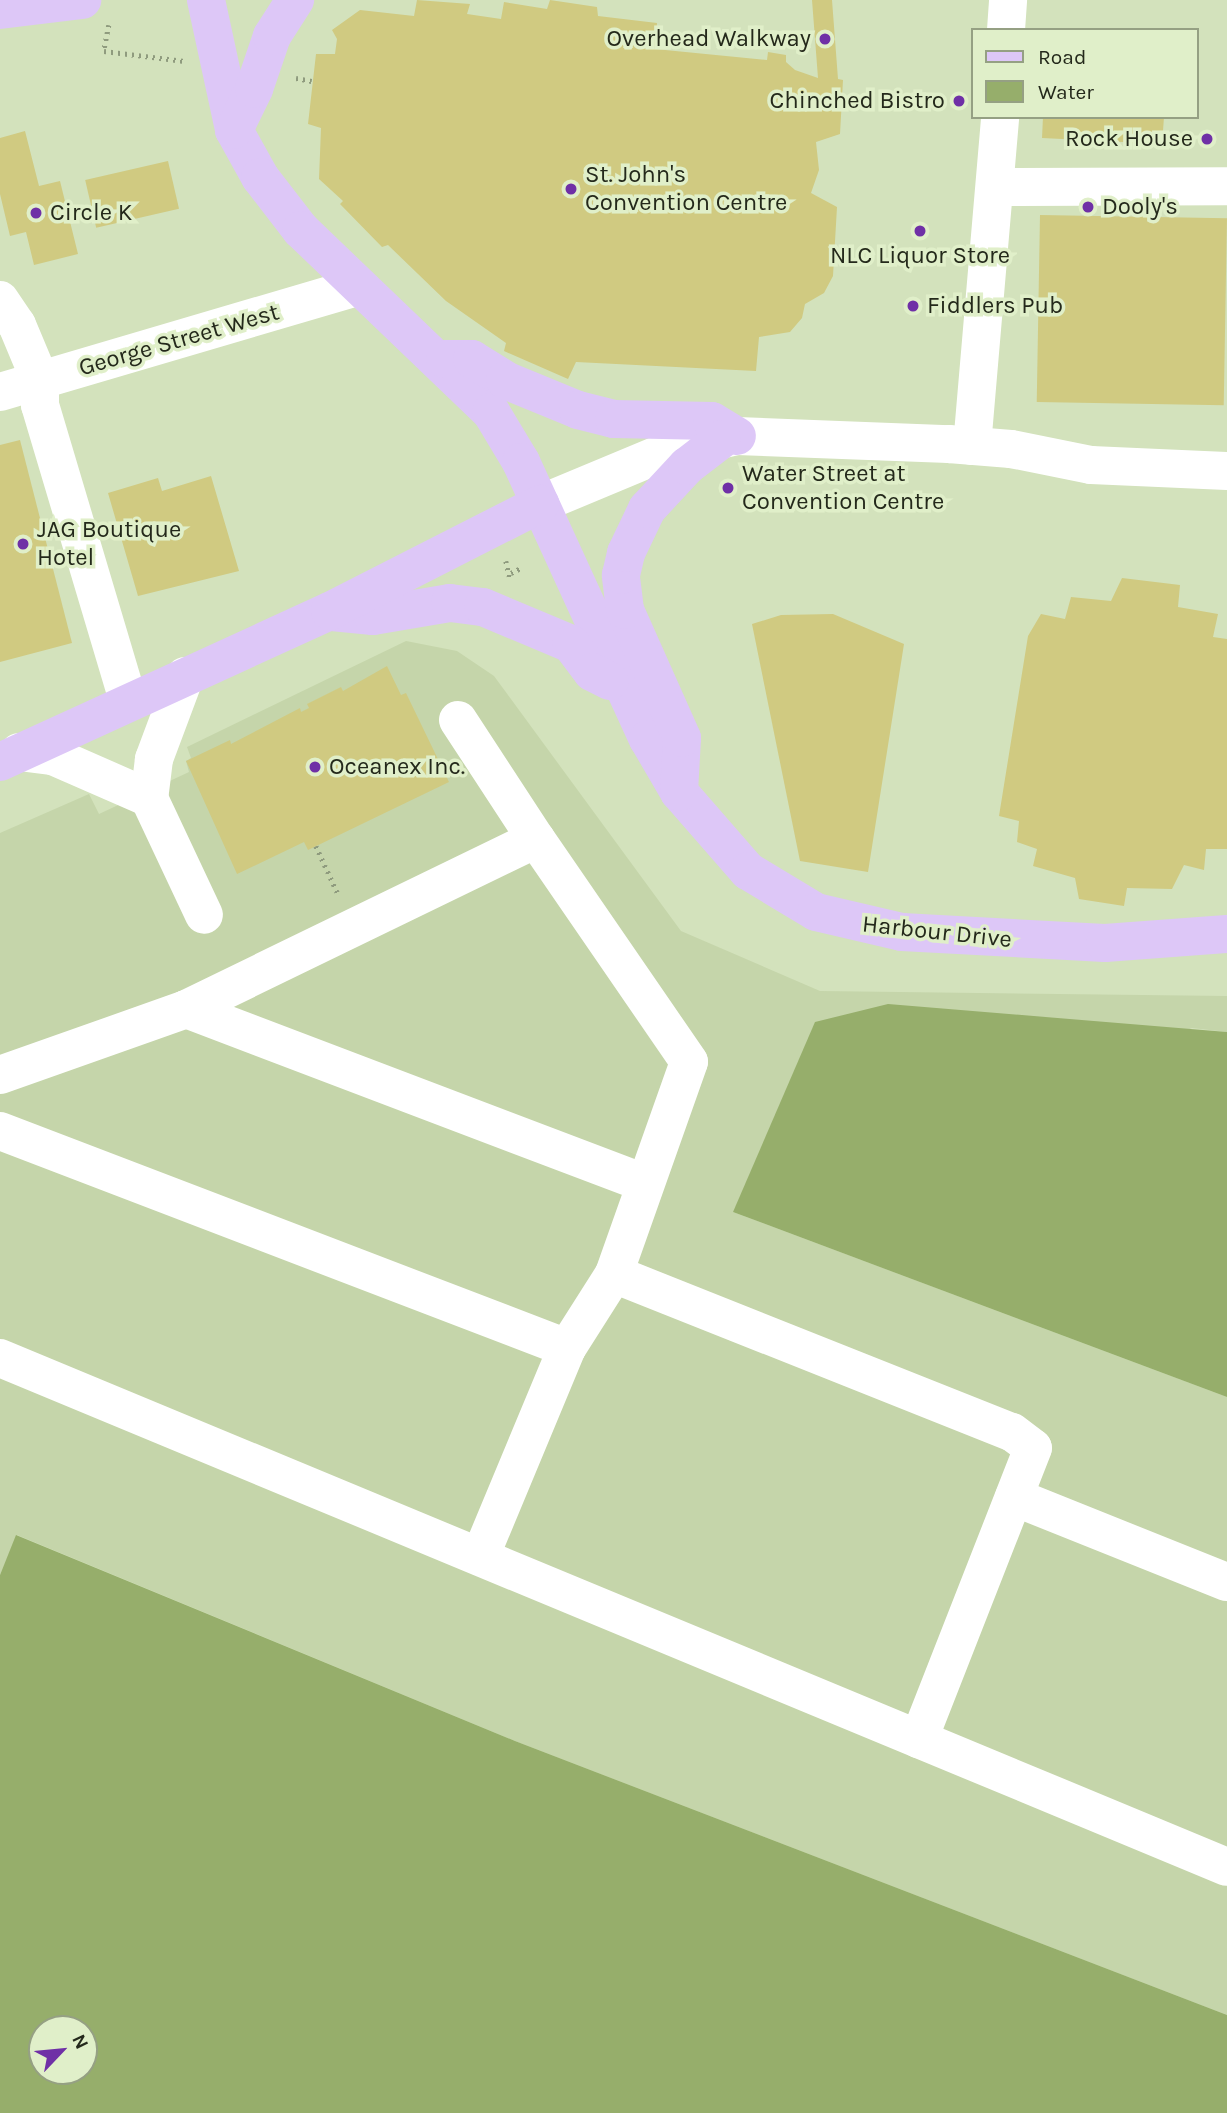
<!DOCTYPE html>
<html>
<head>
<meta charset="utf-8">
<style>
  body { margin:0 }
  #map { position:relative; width:1227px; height:2113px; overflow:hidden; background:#d3e2bc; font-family:Karla,sans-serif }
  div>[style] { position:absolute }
  .built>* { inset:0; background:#c5d5aa }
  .water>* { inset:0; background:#96ae6b }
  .building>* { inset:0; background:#d0ca81; transform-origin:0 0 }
  .path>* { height:4.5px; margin-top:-2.25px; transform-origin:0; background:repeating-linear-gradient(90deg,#8f9b7e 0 2px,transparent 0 7px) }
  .minor>* { height:38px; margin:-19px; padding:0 19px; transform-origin:19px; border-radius:19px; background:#fff }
  .major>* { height:38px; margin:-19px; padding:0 19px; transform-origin:19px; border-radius:19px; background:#ddc7f7 }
  .dots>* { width:19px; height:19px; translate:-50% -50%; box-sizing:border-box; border:4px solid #e0efc9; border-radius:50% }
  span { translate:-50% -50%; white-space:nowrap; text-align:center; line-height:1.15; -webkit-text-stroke:7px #e0efc9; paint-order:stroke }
  .poi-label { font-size:24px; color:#24291b }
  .right { translate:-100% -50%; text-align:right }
  .left { translate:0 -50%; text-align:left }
  .street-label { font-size:24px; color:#24291b }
  .legend { position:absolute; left:971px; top:28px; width:228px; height:91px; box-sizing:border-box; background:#e0efc9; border:2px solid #95a083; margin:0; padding:9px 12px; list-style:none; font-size:21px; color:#24291b }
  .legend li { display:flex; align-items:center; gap:14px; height:35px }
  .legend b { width:35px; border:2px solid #95a083 }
  .north { position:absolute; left:28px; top:2015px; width:70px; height:70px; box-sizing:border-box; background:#e0efc9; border:2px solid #95a083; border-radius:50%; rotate:64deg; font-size:19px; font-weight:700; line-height:28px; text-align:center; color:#24291b }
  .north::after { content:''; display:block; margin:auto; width:24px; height:32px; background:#6f30a6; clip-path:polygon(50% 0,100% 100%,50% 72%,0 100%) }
</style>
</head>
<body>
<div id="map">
  <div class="built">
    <i style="clip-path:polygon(406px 641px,457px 651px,494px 676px,681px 931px,820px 991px,1227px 996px,1227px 1032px,1192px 1028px,733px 1212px,1227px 1397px,1227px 2015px,515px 1741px,17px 1535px,0 1575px,0 833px,89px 794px,99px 814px,189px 772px,186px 761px,191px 758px,187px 747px)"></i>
  </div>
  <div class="water">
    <i style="clip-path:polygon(888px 1004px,1227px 1032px,1227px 1397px,733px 1212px,815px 1022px)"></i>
    <i style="clip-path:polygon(evenodd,16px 1535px,515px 1741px,1227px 2015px,1227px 2113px,0 2113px,0 1575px,16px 1535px,42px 2029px,84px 2029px,84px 2071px,42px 2071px,42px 2029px)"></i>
  </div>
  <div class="building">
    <i style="clip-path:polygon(417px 0,470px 4px,467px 14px,501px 19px,504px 2px,547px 9px,550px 0,597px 7px,598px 16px,657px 23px,655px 49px,767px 60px,768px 52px,786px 55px,786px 62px,795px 70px,818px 78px,812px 0,832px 0,838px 79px,843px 80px,840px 134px,816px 142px,819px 170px,811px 193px,837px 207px,833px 276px,824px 293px,805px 304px,802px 318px,790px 332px,759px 337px,756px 371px,576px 362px,568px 379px,504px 351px,506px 343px,446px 301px,388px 245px,382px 247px,340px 204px,343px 201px,319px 179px,321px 128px,308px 124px,316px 54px,335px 54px,337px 39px,332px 30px,360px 10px,414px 16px)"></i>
    <i style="clip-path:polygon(1043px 117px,1164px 117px,1162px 144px,1042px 138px)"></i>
    <i style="clip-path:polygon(25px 131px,39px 186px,60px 181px,78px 254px,34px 265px,26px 232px,10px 236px,0 194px,0 138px)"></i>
    <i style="left:168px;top:161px;width:49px;height:85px;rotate:77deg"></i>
    <i style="left:1040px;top:215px;width:187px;height:187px;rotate:1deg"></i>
    <i style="clip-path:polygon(20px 440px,72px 643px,0 662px,0 445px)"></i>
    <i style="clip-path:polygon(211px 476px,239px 571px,138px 596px,108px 493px,158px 478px,162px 491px)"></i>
    <i style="clip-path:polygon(1122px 578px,1180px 585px,1178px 607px,1218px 614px,1213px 637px,1227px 639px,1227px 849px,1206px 849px,1204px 870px,1184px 865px,1172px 889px,1127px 888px,1124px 906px,1079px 899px,1075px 878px,1033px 866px,1037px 849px,1017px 842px,1019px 821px,999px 816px,1028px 636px,1041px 614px,1065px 619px,1071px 597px,1111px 601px)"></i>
    <i style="clip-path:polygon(833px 614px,904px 644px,868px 872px,800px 861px,752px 624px,781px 615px)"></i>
    <i style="clip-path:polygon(387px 666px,401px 695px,406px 693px,449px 782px,308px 850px,304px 842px,237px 874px,186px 761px,230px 740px,231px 744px,300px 708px,301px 712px,309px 708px,307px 704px,341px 687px,343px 691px)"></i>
  </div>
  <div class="path">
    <i style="left:109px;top:25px;width:26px;rotate:101deg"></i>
    <i style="left:104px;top:51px;width:81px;rotate:7.1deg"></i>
    <i style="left:296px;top:78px;width:16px;rotate:11deg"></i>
    <i style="left:506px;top:561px;width:18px;rotate:77deg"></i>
    <i style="left:511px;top:573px;width:13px;rotate:-27deg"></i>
    <i style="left:316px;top:846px;width:55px;rotate:65.3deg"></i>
  </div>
  <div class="minor">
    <i style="left:1006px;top:30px;width:30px;rotate:-86deg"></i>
    <i style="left:995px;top:187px;width:232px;rotate:-0.2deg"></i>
    <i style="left:0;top:300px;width:30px;rotate:56deg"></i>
    <i style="left:17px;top:325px;width:60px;rotate:67.3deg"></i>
    <i style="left:40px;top:380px;width:25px;rotate:90deg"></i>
    <i style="left:40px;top:405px;width:308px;rotate:73.4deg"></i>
    <i style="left:0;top:392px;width:372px;rotate:-16.4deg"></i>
    <i style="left:972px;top:446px;width:330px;rotate:-85.1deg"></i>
    <i style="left:540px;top:504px;width:130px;rotate:-22.6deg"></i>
    <i style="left:660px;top:454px;width:79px;rotate:-13.2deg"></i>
    <i style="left:737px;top:436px;width:212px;rotate:2.2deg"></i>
    <i style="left:949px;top:444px;width:62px;rotate:4.6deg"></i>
    <i style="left:1011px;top:449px;width:82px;rotate:11.3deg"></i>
    <i style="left:1091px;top:465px;width:136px;rotate:2.5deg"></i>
    <i style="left:185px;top:676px;width:89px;rotate:110.5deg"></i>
    <i style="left:154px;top:759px;width:39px;rotate:97deg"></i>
    <i style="left:149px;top:798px;width:129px;rotate:64.8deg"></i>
    <i style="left:458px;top:720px;width:142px;rotate:56.8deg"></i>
    <i style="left:19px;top:752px;width:34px;rotate:7deg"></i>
    <i style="left:53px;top:756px;width:105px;rotate:23.6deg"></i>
    <i style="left:186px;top:1009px;width:389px;rotate:-25.9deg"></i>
    <i style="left:536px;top:839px;width:270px;rotate:55.5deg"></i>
    <i style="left:689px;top:1062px;width:225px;rotate:109.5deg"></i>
    <i style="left:614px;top:1274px;width:88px;rotate:122.4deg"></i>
    <i style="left:567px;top:1348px;width:226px;rotate:112.6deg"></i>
    <i style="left:0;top:1075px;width:197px;rotate:-19.5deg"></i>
    <i style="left:186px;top:1009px;width:491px;rotate:20.8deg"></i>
    <i style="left:0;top:1131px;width:607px;rotate:20.94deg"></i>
    <i style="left:614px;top:1274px;width:428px;rotate:21.7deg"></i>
    <i style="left:1012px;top:1432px;width:26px;rotate:37deg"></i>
    <i style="left:1033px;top:1448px;width:313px;rotate:111.4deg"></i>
    <i style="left:0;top:1358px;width:1328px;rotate:22.53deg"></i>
    <i style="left:1014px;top:1497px;width:229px;rotate:21.8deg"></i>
  </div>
  <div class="major">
    <i style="left:206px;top:0;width:133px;rotate:77.8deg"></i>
    <i style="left:234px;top:130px;width:54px;rotate:61deg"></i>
    <i style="left:260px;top:177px;width:67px;rotate:52.3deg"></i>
    <i style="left:301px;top:230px;width:263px;rotate:43.8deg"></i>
    <i style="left:491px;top:412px;width:58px;rotate:59deg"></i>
    <i style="left:521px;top:462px;width:305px;rotate:65.4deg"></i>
    <i style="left:648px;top:739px;width:61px;rotate:59.7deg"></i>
    <i style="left:679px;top:792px;width:105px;rotate:48.9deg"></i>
    <i style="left:748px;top:871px;width:79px;rotate:31.1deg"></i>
    <i style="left:816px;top:912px;width:88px;rotate:13.1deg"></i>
    <i style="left:902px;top:932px;width:203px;rotate:3.1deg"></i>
    <i style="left:1105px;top:943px;width:122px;rotate:-4.2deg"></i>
    <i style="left:0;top:10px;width:83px;rotate:-7deg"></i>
    <i style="left:234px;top:130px;width:46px;rotate:-64deg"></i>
    <i style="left:254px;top:89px;width:56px;rotate:-71.2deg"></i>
    <i style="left:272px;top:36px;width:43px;rotate:-57.4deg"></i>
    <i style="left:445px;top:359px;width:27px"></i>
    <i style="left:472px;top:359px;width:39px;rotate:32deg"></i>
    <i style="left:505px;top:380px;width:79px;rotate:22.3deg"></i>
    <i style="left:578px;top:410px;width:37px;rotate:14deg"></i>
    <i style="left:614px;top:419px;width:98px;rotate:1.2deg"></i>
    <i style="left:712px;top:421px;width:29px;rotate:31deg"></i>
    <i style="left:332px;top:612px;width:41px;rotate:5.6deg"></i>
    <i style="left:373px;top:616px;width:78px;rotate:-9.6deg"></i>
    <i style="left:450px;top:603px;width:33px;rotate:7deg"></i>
    <i style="left:483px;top:607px;width:95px;rotate:22.8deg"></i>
    <i style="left:571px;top:644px;width:35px;rotate:53deg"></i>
    <i style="left:592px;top:672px;width:20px;rotate:27deg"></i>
    <i style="left:0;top:762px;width:363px;rotate:-24.6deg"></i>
    <i style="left:330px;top:611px;width:236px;rotate:-27deg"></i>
    <i style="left:679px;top:792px;width:54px;rotate:-86.8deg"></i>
    <i style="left:682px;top:738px;width:140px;rotate:-114deg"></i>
    <i style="left:625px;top:610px;width:35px;rotate:-97deg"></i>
    <i style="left:621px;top:575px;width:23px;rotate:-77deg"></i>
    <i style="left:626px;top:553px;width:49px;rotate:-64.5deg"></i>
    <i style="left:647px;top:509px;width:59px;rotate:-47.1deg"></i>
    <i style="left:687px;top:466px;width:44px;rotate:-37.6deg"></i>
  </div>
  <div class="dots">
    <i style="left:825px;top:39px;background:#6f30a6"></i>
    <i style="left:959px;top:101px;background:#6f30a6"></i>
    <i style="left:1207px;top:139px;background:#6f30a6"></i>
    <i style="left:571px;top:189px;background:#6f30a6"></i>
    <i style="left:1088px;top:207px;background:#6f30a6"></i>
    <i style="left:36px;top:213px;background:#6f30a6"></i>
    <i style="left:920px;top:231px;background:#6f30a6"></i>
    <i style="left:913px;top:306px;background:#6f30a6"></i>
    <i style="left:728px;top:488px;background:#6f30a6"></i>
    <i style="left:23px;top:544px;background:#6f30a6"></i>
    <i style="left:315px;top:767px;background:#6f30a6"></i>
  </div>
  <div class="poi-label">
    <span class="right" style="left:811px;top:39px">Overhead Walkway</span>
    <span class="right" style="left:945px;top:101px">Chinched Bistro</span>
    <span class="right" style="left:1193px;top:139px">Rock House</span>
    <span class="left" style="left:585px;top:189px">St. John's<br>Convention Centre</span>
    <span class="left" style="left:1102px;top:207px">Dooly's</span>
    <span class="left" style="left:50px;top:213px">Circle K</span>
    <span style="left:920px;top:256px">NLC Liquor Store</span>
    <span class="left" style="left:927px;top:306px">Fiddlers Pub</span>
    <span class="left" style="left:742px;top:488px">Water Street at<br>Convention Centre</span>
    <span class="left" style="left:37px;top:544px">JAG Boutique<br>Hotel</span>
    <span class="left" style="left:329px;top:767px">Oceanex Inc.</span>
  </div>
  <div class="street-label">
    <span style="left:179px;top:340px;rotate:-16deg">George Street West</span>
    <span style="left:937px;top:932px;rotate:6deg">Harbour Drive</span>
  </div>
  <ul class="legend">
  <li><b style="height:9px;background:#ddc7f7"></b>Road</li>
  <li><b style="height:19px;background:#96ae6b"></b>Water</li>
  </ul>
  <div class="north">N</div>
</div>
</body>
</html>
